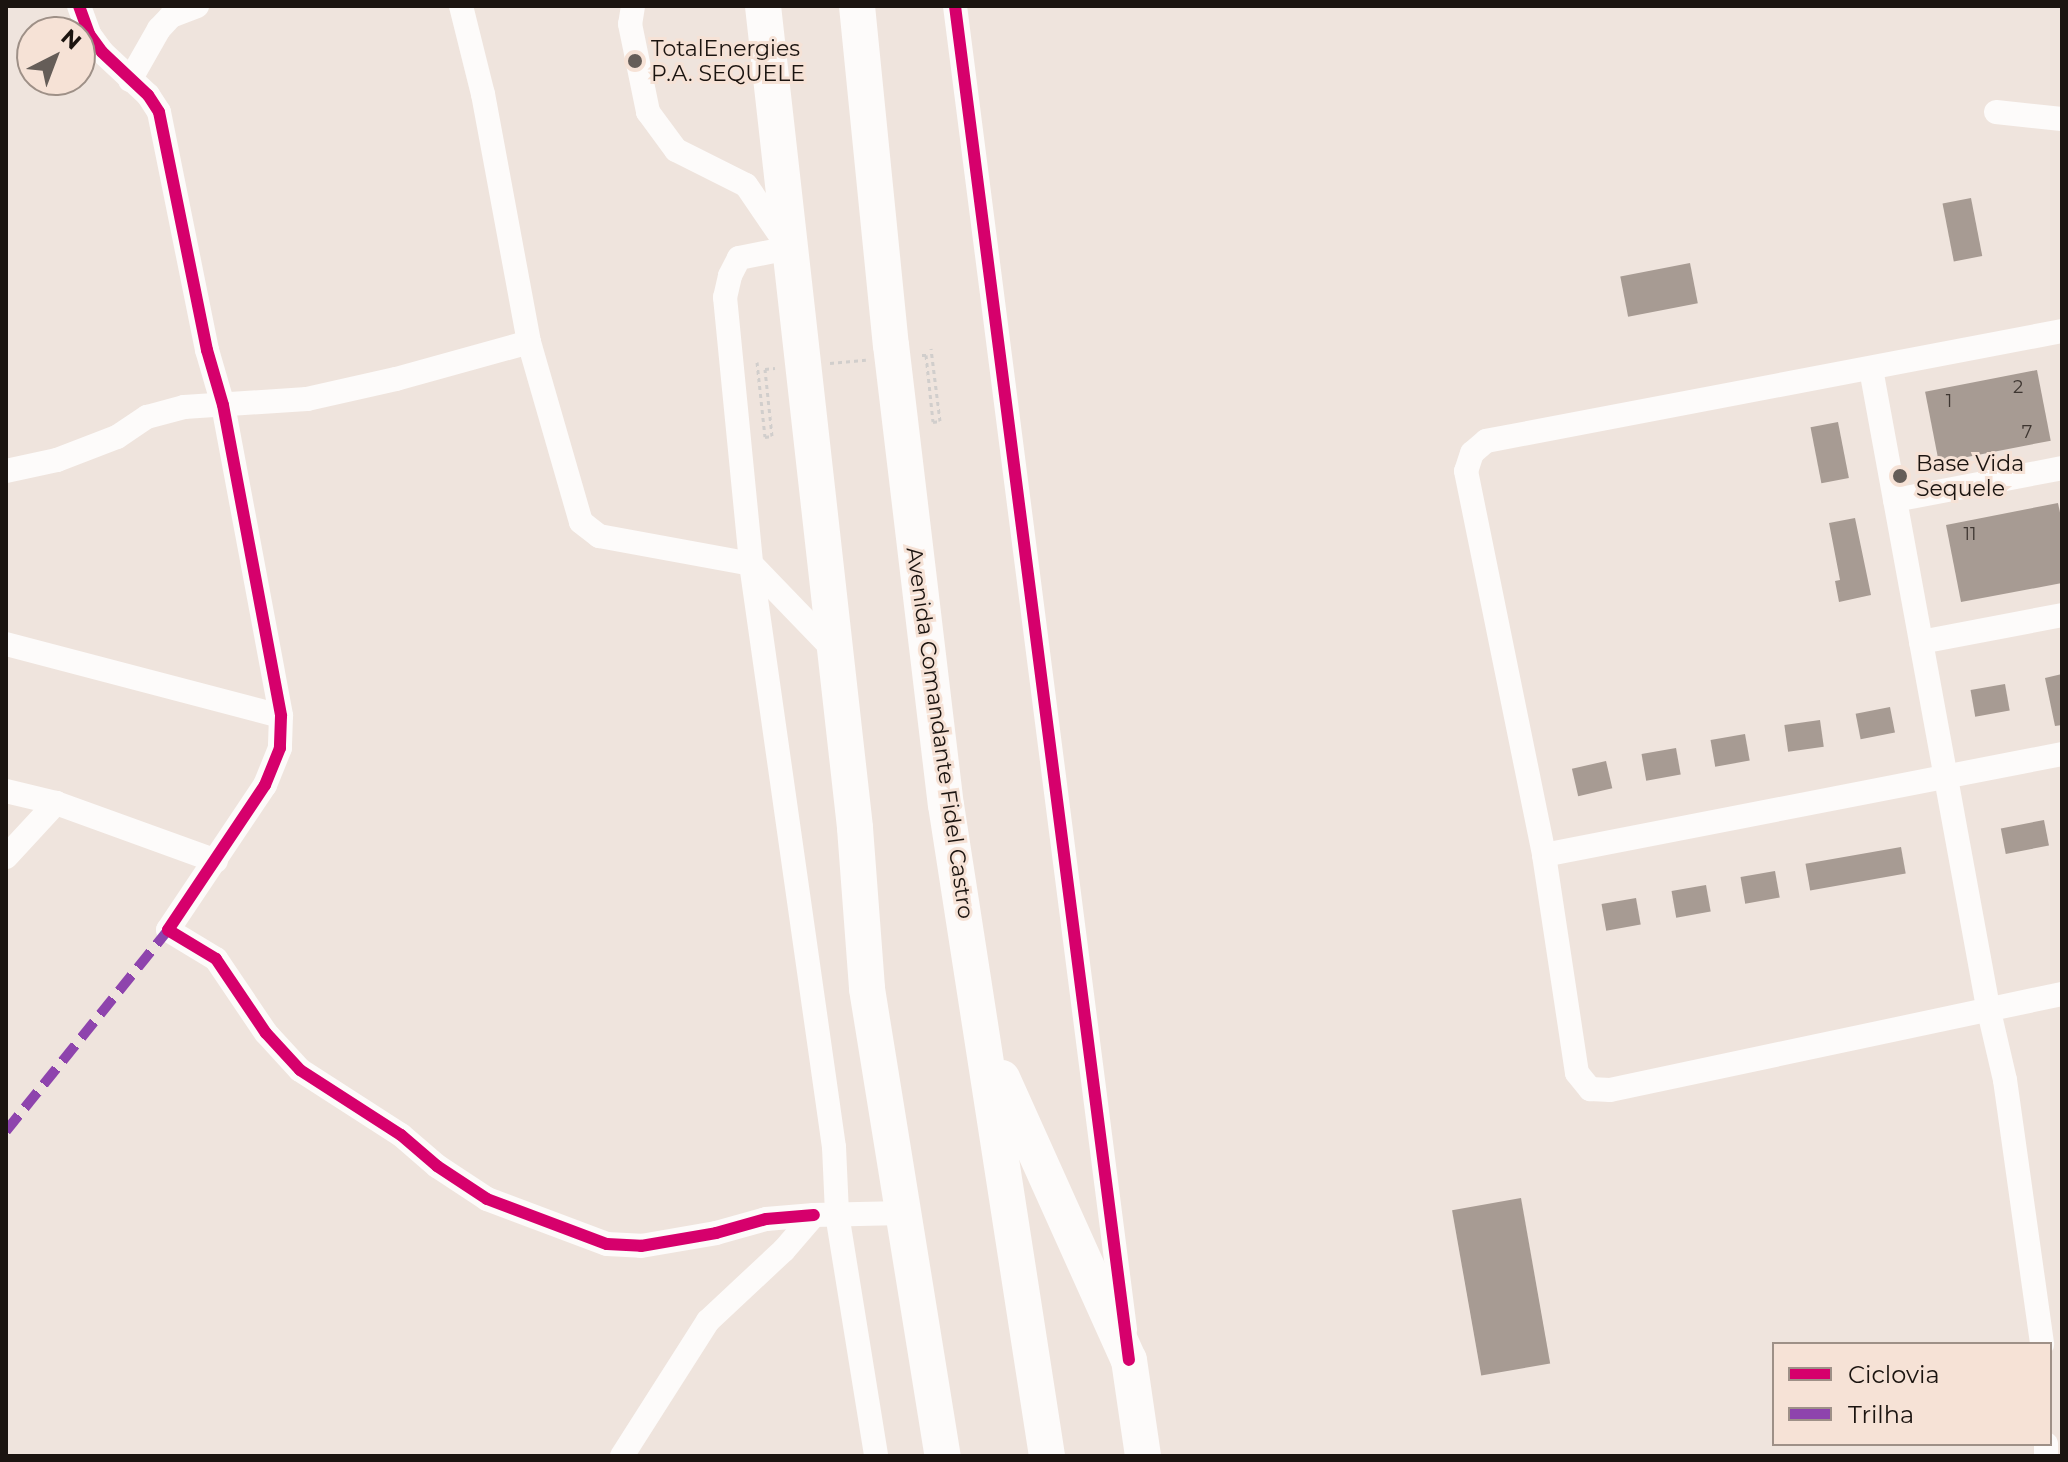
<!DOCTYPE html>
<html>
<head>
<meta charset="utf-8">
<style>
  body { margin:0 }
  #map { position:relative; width:2068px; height:1462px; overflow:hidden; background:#efe4dd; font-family:Montserrat,sans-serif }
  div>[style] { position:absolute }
  .building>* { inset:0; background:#a79b93; transform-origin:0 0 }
  .path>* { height:3px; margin-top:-1.5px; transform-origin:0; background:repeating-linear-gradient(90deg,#d1cecc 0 4px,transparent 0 8px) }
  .minor>* { height:24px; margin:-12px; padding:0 12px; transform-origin:12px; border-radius:12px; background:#fdfbfa }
  .highway>* { height:36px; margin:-18px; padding:0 18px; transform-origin:18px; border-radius:18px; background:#fdfbfa }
  .quiet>* { height:10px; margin-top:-5px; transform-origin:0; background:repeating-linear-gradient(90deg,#8e44ad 0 20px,transparent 0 30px) }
  .cycleway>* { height:12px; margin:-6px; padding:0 6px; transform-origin:6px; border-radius:6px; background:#d6006c }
  .dots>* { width:22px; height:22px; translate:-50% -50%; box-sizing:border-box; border:4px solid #f6e2d6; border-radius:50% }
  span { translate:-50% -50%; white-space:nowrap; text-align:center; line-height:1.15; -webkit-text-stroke:6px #f6e2d6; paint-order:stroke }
  .number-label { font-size:18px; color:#3e3631 }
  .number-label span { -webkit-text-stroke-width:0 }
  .poi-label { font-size:22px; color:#1b1410 }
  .left { translate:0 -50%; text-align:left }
  .street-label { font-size:22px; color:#1b1410 }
  .frame { position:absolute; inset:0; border:8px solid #1b1410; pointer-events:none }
  .legend { position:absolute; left:1772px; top:1342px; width:280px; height:104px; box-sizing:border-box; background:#f6e2d6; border:2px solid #9e9087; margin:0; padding:10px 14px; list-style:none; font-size:24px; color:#1b1410 }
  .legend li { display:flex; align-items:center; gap:16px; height:40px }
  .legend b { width:40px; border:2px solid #9e9087 }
  .north { position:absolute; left:16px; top:16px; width:80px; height:80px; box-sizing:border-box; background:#f6e2d6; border:2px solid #9e9087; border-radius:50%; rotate:42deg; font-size:22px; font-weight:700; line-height:32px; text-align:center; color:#1b1410 }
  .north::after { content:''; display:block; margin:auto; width:28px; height:36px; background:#655d58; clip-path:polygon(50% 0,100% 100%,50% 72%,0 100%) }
</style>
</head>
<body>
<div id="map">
  <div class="building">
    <i style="left:1971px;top:198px;width:59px;height:29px;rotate:79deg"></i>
    <i style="left:1690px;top:263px;width:41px;height:71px;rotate:79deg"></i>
    <i style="left:2037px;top:370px;width:72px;height:114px;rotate:79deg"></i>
    <i style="left:1838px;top:422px;width:57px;height:28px;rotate:79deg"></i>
    <i style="clip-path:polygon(2058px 503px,2062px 522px,2062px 583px,1961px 602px,1946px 525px)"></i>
    <i style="clip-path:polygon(1855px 518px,1871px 595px,1839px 602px,1835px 581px,1840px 580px,1829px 523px)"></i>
    <i style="clip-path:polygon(2062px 674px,2062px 725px,2055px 726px,2045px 678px)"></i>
    <i style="left:2005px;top:684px;width:27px;height:35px;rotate:80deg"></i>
    <i style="left:1890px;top:707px;width:26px;height:35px;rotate:79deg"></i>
    <i style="left:1820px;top:720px;width:27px;height:36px;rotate:82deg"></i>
    <i style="left:1745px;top:734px;width:27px;height:35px;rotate:80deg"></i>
    <i style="left:1676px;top:748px;width:27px;height:35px;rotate:80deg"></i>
    <i style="left:1606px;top:761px;width:28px;height:35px;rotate:77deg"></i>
    <i style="left:2044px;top:820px;width:26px;height:44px;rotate:79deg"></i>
    <i style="left:1901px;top:847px;width:27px;height:97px;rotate:80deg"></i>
    <i style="left:1775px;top:871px;width:27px;height:35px;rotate:80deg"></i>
    <i style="left:1706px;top:885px;width:27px;height:35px;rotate:80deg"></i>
    <i style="left:1636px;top:898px;width:27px;height:35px;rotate:80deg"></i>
    <i style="left:1521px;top:1198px;width:168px;height:70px;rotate:80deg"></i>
  </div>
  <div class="path">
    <i style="left:922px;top:355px;width:4px"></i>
    <i style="left:926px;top:355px;width:67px;rotate:84deg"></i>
    <i style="left:933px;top:422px;width:7px;rotate:-8deg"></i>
    <i style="left:940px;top:421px;width:73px;rotate:-97.1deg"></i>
    <i style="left:757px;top:362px;width:75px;rotate:83.9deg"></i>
    <i style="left:765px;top:437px;width:7px;rotate:-8deg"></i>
    <i style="left:772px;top:436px;width:67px;rotate:-96deg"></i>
    <i style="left:765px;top:369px;width:10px;rotate:-6deg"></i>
    <i style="left:830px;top:363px;width:36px;rotate:-5deg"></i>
  </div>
  <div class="minor">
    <i style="left:79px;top:6px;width:30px;rotate:70deg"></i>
    <i style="left:89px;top:34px;width:22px;rotate:54deg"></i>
    <i style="left:102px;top:52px;width:63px;rotate:43.1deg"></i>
    <i style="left:148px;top:95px;width:20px;rotate:57deg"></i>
    <i style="left:159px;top:112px;width:243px;rotate:78.6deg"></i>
    <i style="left:207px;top:350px;width:57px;rotate:73.8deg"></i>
    <i style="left:223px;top:405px;width:316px;rotate:79.4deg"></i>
    <i style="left:281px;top:716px;width:32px;rotate:92deg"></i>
    <i style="left:280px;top:748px;width:40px;rotate:112deg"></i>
    <i style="left:265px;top:785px;width:174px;rotate:123.8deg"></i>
    <i style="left:168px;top:930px;width:56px;rotate:31.1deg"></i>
    <i style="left:216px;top:959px;width:89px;rotate:56deg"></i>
    <i style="left:266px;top:1033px;width:50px;rotate:47.4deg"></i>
    <i style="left:300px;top:1070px;width:120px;rotate:32.8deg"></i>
    <i style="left:401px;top:1135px;width:48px;rotate:40.7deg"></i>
    <i style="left:437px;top:1166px;width:60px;rotate:33.4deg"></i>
    <i style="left:487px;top:1199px;width:128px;rotate:20.6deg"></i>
    <i style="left:607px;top:1244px;width:34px;rotate:3deg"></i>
    <i style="left:641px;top:1246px;width:76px;rotate:-9.8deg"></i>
    <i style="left:716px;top:1233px;width:52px;rotate:-15.6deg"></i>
    <i style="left:766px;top:1219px;width:48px;rotate:-4.8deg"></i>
    <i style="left:461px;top:6px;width:91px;rotate:76deg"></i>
    <i style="left:483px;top:94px;width:252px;rotate:79.5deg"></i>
    <i style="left:529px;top:342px;width:187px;rotate:73.9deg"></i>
    <i style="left:581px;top:522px;width:23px;rotate:38deg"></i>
    <i style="left:599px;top:536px;width:155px;rotate:10.4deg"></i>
    <i style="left:751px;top:564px;width:121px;rotate:46deg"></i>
    <i style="left:633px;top:6px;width:18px;rotate:99deg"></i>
    <i style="left:630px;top:24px;width:90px;rotate:78.4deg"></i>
    <i style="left:648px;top:112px;width:47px;rotate:53.6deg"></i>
    <i style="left:676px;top:150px;width:78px;rotate:26.6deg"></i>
    <i style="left:746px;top:185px;width:76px;rotate:55.7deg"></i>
    <i style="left:789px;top:248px;width:51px;rotate:168.7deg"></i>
    <i style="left:739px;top:258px;width:20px;rotate:117deg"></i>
    <i style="left:730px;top:276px;width:22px;rotate:103deg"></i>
    <i style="left:725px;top:297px;width:268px;rotate:84.4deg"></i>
    <i style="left:751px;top:564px;width:589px;rotate:81.9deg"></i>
    <i style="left:834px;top:1147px;width:67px;rotate:87.4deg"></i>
    <i style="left:837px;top:1214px;width:245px;rotate:80.8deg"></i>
    <i style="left:955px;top:6px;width:1335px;rotate:82.68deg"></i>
    <i style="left:130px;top:80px;width:59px;rotate:-60.4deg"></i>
    <i style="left:159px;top:29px;width:18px;rotate:-47deg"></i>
    <i style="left:171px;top:16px;width:28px;rotate:-21deg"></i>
    <i style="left:1996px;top:112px;width:66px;rotate:6.1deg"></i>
    <i style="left:2062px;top:331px;width:586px;rotate:169.19deg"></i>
    <i style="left:1486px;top:441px;width:18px;rotate:139deg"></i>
    <i style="left:1472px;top:453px;width:19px;rotate:108deg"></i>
    <i style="left:1466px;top:471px;width:392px;rotate:78.5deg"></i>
    <i style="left:1544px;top:855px;width:220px;rotate:81.4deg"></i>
    <i style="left:1577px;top:1073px;width:21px;rotate:51deg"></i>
    <i style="left:1590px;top:1089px;width:20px;rotate:3deg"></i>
    <i style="left:1610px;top:1090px;width:462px;rotate:-12deg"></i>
    <i style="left:1871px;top:369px;width:649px;rotate:79.61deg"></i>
    <i style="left:1988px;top:1007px;width:75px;rotate:76.9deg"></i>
    <i style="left:2005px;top:1080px;width:267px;rotate:82deg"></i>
    <i style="left:6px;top:471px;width:52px;rotate:-12.2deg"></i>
    <i style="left:57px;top:460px;width:64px;rotate:-21deg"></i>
    <i style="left:117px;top:437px;width:36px;rotate:-34deg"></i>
    <i style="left:147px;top:417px;width:38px;rotate:-15deg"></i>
    <i style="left:184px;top:407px;width:123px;rotate:-3.7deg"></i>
    <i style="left:307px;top:399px;width:91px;rotate:-12.7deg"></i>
    <i style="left:396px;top:379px;width:138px;rotate:-15.5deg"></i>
    <i style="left:1895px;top:500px;width:170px;rotate:-10.8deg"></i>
    <i style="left:1921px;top:642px;width:144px;rotate:-10.8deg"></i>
    <i style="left:6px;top:644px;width:284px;rotate:14.7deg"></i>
    <i style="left:6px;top:791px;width:51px;rotate:13.5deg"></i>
    <i style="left:56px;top:803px;width:170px;rotate:19.9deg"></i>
    <i style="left:1544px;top:855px;width:528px;rotate:-11.03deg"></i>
    <i style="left:6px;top:857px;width:74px;rotate:-47.2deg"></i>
    <i style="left:2046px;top:1444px;width:12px;rotate:90deg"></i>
    <i style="left:622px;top:1456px;width:160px;rotate:-57.5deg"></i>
    <i style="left:708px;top:1321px;width:104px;rotate:-43.1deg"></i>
    <i style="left:784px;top:1250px;width:46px;rotate:-49.4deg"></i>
    <i style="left:814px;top:1215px;width:90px;rotate:-1.3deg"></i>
  </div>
  <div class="highway">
    <i style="left:763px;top:6px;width:827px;rotate:83.61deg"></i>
    <i style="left:855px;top:828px;width:161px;rotate:85.7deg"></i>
    <i style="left:867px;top:989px;width:473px;rotate:80.8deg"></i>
    <i style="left:857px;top:6px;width:341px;rotate:84.3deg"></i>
    <i style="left:891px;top:345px;width:463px;rotate:83.2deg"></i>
    <i style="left:946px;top:805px;width:659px;rotate:81.18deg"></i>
    <i style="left:1002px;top:1078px;width:309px;rotate:65.8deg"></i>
    <i style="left:1129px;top:1360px;width:97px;rotate:81.7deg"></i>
  </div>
  <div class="quiet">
    <i style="left:6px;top:1131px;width:258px;rotate:-51.1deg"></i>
  </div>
  <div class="cycleway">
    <i style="left:79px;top:6px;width:30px;rotate:70deg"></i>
    <i style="left:89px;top:34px;width:22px;rotate:54deg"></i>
    <i style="left:102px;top:52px;width:63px;rotate:43.1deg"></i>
    <i style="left:148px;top:95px;width:20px;rotate:57deg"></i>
    <i style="left:159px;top:112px;width:243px;rotate:78.6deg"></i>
    <i style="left:207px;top:350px;width:57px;rotate:73.8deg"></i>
    <i style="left:223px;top:405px;width:316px;rotate:79.4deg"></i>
    <i style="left:281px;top:716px;width:32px;rotate:92deg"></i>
    <i style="left:280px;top:748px;width:40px;rotate:112deg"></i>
    <i style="left:265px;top:785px;width:174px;rotate:123.8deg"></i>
    <i style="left:168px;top:930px;width:56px;rotate:31.1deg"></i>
    <i style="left:216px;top:959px;width:89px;rotate:56deg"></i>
    <i style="left:266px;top:1033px;width:50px;rotate:47.4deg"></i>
    <i style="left:300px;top:1070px;width:120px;rotate:32.8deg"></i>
    <i style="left:401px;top:1135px;width:48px;rotate:40.7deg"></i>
    <i style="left:437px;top:1166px;width:60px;rotate:33.4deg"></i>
    <i style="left:487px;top:1199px;width:128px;rotate:20.6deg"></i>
    <i style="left:607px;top:1244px;width:34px;rotate:3deg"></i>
    <i style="left:641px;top:1246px;width:76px;rotate:-9.8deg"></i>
    <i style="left:716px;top:1233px;width:52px;rotate:-15.6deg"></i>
    <i style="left:766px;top:1219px;width:48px;rotate:-4.8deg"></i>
    <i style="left:955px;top:6px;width:1365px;rotate:82.68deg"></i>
  </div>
  <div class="dots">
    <i style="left:635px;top:61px;background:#655d58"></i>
    <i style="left:1900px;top:476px;background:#655d58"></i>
  </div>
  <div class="number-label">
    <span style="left:2018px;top:387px">2</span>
    <span style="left:1949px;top:401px">1</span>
    <span style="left:2027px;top:432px">7</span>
    <span style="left:1970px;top:534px">11</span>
  </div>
  <div class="poi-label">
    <span class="left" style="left:651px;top:61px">TotalEnergies<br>P.A. SEQUELE</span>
    <span class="left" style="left:1916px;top:476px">Base Vida<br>Sequele</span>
  </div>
  <div class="street-label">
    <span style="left:940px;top:733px;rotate:82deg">Avenida Comandante Fidel Castro</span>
  </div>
  <div class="frame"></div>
  <ul class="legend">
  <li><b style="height:10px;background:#d6006c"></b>Ciclovia</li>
  <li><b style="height:10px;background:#8e44ad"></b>Trilha</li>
  </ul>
  <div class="north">N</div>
</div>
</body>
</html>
